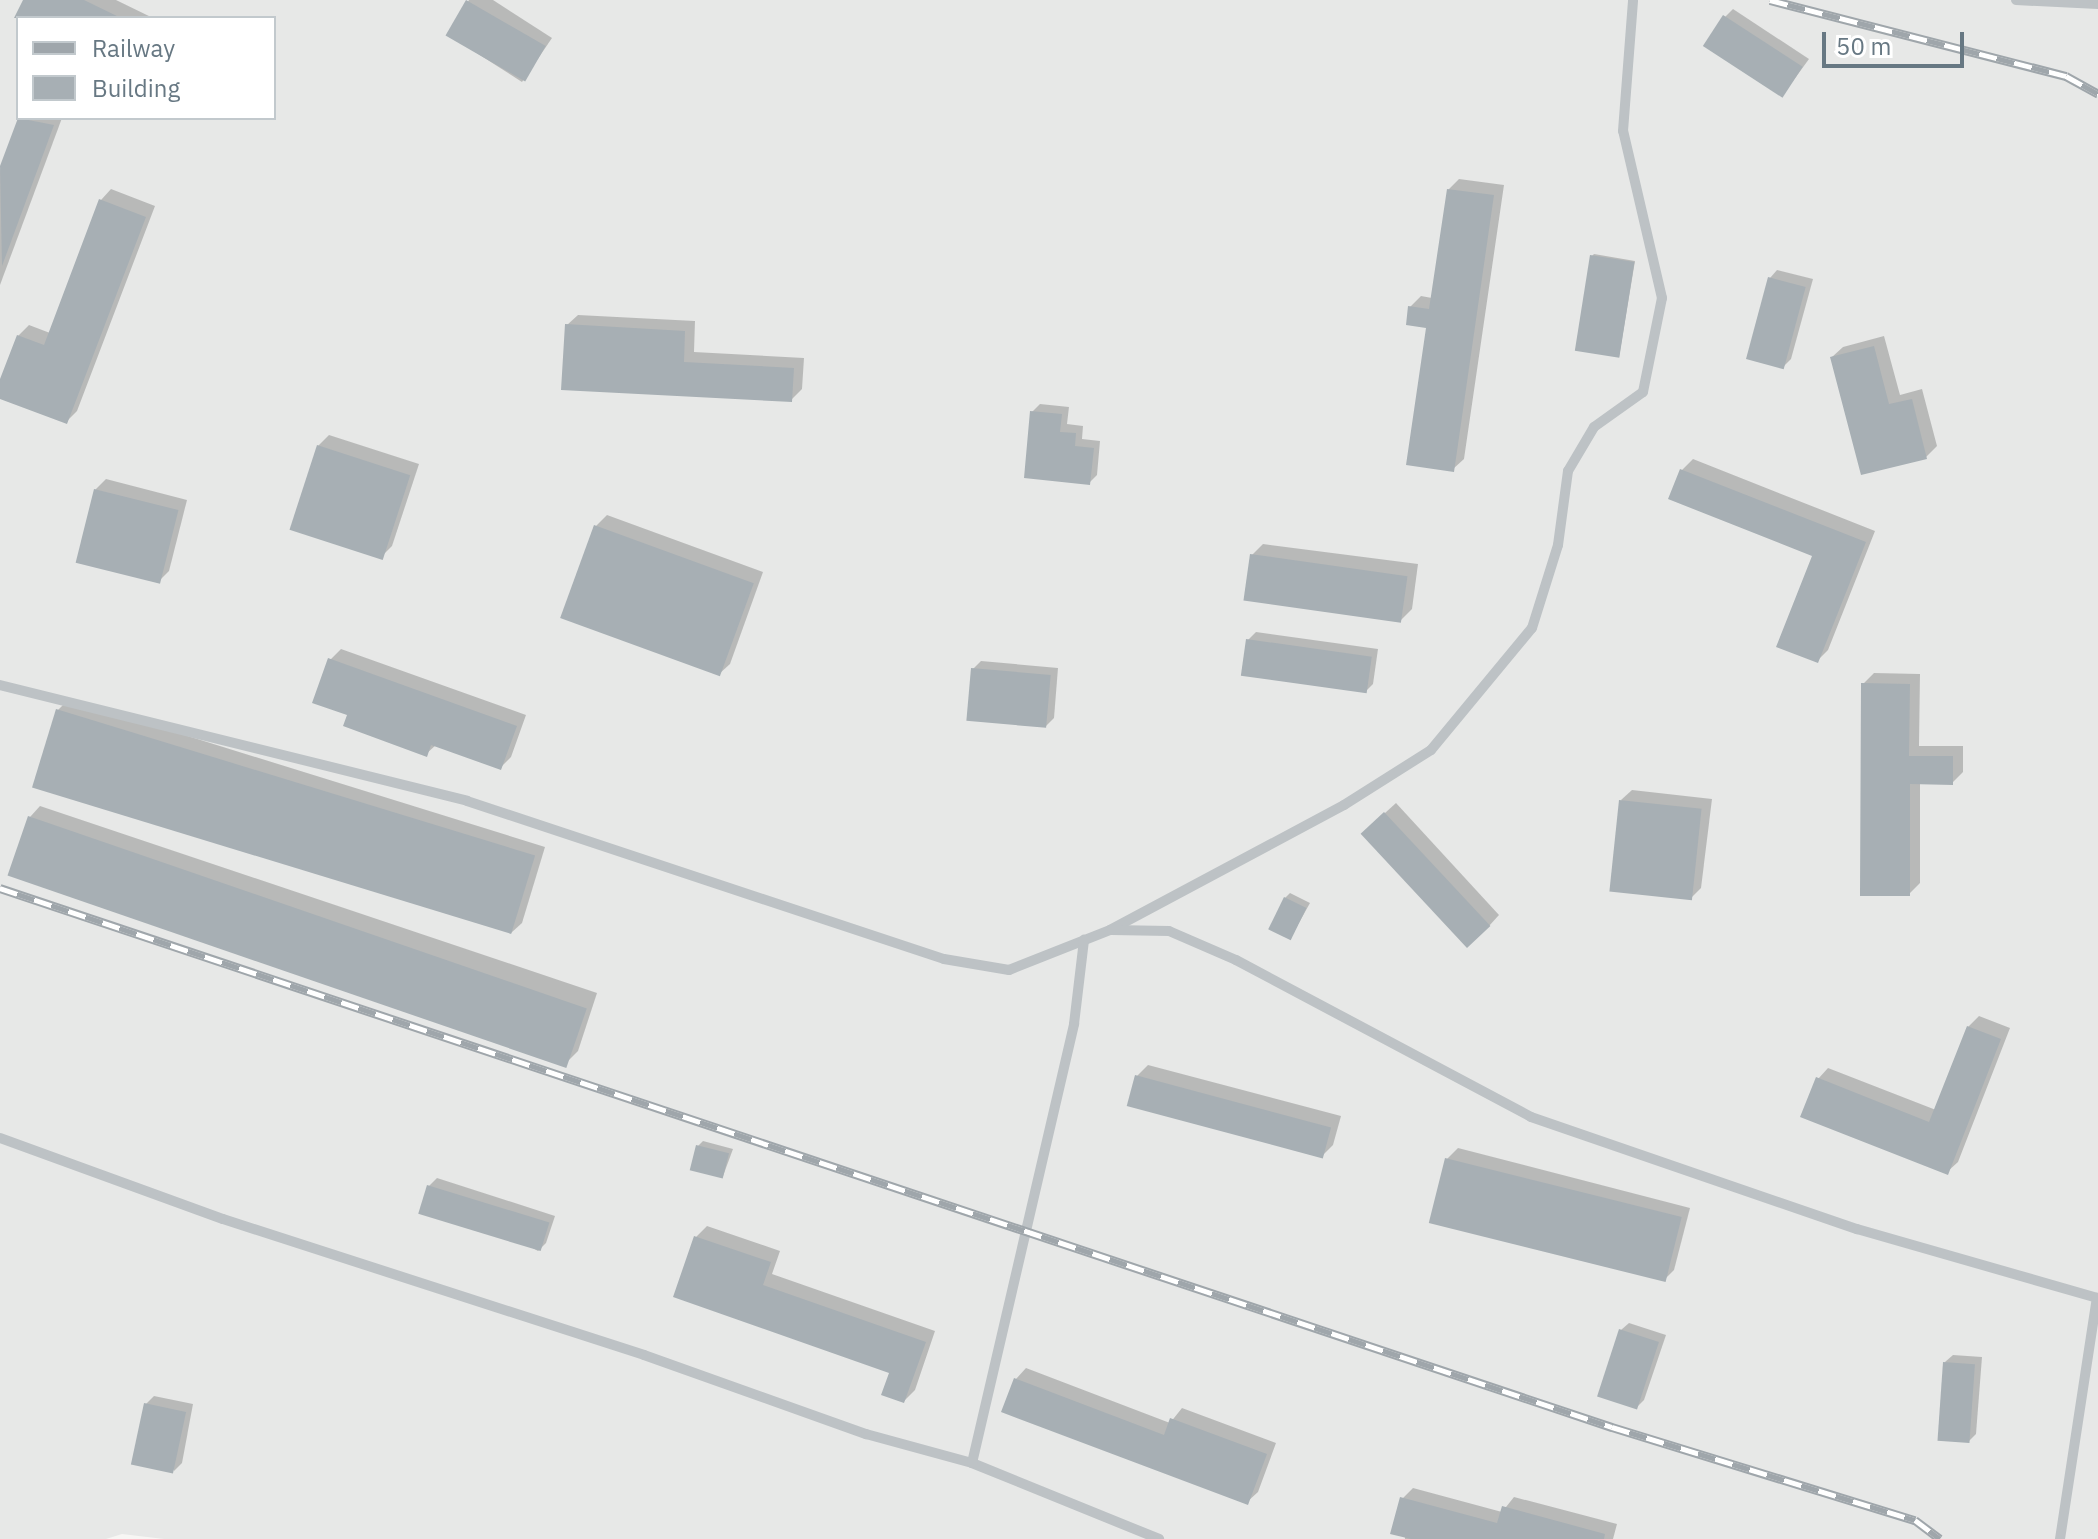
<!DOCTYPE html>
<html>
<head>
<meta charset="utf-8">
<style>
  body { margin:0 }
  #map { position:relative; width:2098px; height:1539px; overflow:hidden; background:#f7f6f4; font-family:"IBM Plex Sans",sans-serif }
  div>[style] { position:absolute }
  .built>* { inset:0; background:#e7e8e7 }
  .shadow>* { inset:0; background:#0003 }
  .building>* { inset:0; background:#a7afb4; transform-origin:0 0 }
  .lane>* { height:10px; margin:-5px; padding:0 5px; transform-origin:5px; border-radius:5px; background:#bdc2c5 }
  .rail>* { height:9px; margin-top:-4.5px; transform-origin:0; background:repeating-linear-gradient(90deg,#fff 0 18px,#9fa6ab 0 36px); box-sizing:border-box; border-block:2px solid #9fa6ab }
  span { translate:-50% -50%; white-space:nowrap; text-align:center; line-height:1.15; -webkit-text-stroke:8px #fff; paint-order:stroke }
  .legend { position:absolute; left:16px; top:16px; width:260px; height:104px; box-sizing:border-box; background:#fff; border:2px solid #c2c9cd; margin:0; padding:10px 14px; list-style:none; font-size:24px; color:#677883 }
  .legend li { display:flex; align-items:center; gap:16px; height:40px }
  .legend b { width:40px; border:2px solid #c2c9cd }
  .scale { position:absolute; left:1822px; top:32px; width:142px; height:36px; box-sizing:border-box; border:4px solid #677883; border-top:0; padding-left:10px; font-size:24px; line-height:28px; white-space:nowrap; color:#677883; -webkit-text-stroke:6px #fff; paint-order:stroke }
</style>
</head>
<body>
<div id="map">
  <div class="built">
    <i style="clip-path:polygon(evenodd,0 0,2098px 0,2098px 1539px,164px 1539px,122px 1534px,106px 1539px,0 1539px,0 0,18px 18px,274px 18px,274px 118px,18px 118px,18px 18px)"></i>
  </div>
  <div class="shadow">
    <i style="clip-path:polygon(25px 0,116px 0,153px 18px,18px 18px)"></i>
    <i style="clip-path:polygon(469px 0,493px 0,552px 38px,522px 82px,447px 34px)"></i>
    <i style="clip-path:polygon(1733px 9px,1809px 59px,1782px 96px,1725px 17px)"></i>
    <i style="clip-path:polygon(20px 118px,62px 118px,0 285px,0 171px)"></i>
    <i style="clip-path:polygon(1459px 179px,1504px 185px,1464px 459px,1453px 469px,1428px 327px,1410px 307px,1421px 296px,1432px 298px,1448px 190px)"></i>
    <i style="clip-path:polygon(111px 189px,155px 206px,77px 411px,66px 422px,0 397px,0 385px,18px 336px,29px 325px,50px 333px,101px 200px)"></i>
    <i style="clip-path:polygon(1594px 254px,1635px 261px,1619px 357px,1592px 256px)"></i>
    <i style="clip-path:polygon(1777px 270px,1813px 279px,1791px 359px,1783px 367px,1770px 278px)"></i>
    <i style="clip-path:polygon(578px 315px,695px 321px,694px 352px,804px 358px,802px 389px,791px 400px,567px 325px)"></i>
    <i style="clip-path:polygon(1884px 336px,1900px 395px,1922px 389px,1937px 446px,1926px 457px,1832px 357px,1843px 347px)"></i>
    <i style="clip-path:polygon(1040px 404px,1069px 407px,1067px 424px,1083px 426px,1082px 439px,1100px 441px,1097px 475px,1089px 483px,1032px 412px)"></i>
    <i style="clip-path:polygon(329px 435px,419px 464px,392px 546px,382px 556px,318px 446px)"></i>
    <i style="clip-path:polygon(1693px 459px,1875px 531px,1828px 650px,1817px 661px,1814px 555px,1671px 498px,1682px 470px)"></i>
    <i style="clip-path:polygon(106px 479px,187px 500px,169px 571px,158px 582px,95px 490px)"></i>
    <i style="clip-path:polygon(607px 515px,763px 572px,730px 664px,719px 674px,563px 617px,596px 526px)"></i>
    <i style="clip-path:polygon(1263px 544px,1418px 564px,1412px 609px,1401px 620px,1252px 555px)"></i>
    <i style="clip-path:polygon(1256px 632px,1378px 649px,1373px 684px,1366px 691px,1248px 640px)"></i>
    <i style="clip-path:polygon(341px 649px,526px 715px,511px 757px,500px 768px,436px 745px,426px 754px,349px 714px,330px 660px)"></i>
    <i style="clip-path:polygon(981px 661px,1058px 668px,1054px 718px,1046px 726px,973px 669px)"></i>
    <i style="clip-path:polygon(1874px 673px,1920px 674px,1919px 746px,1963px 746px,1963px 772px,1952px 783px,1920px 782px,1920px 883px,1909px 894px,1863px 684px)"></i>
    <i style="clip-path:polygon(69px 699px,545px 847px,522px 923px,511px 933px,58px 710px)"></i>
    <i style="clip-path:polygon(1632px 790px,1712px 799px,1701px 888px,1691px 898px,1621px 800px)"></i>
    <i style="clip-path:polygon(1396px 803px,1499px 915px,1489px 926px,1374px 823px)"></i>
    <i style="clip-path:polygon(40px 806px,597px 993px,578px 1051px,567px 1062px,30px 817px)"></i>
    <i style="clip-path:polygon(1290px 893px,1310px 903px,1291px 937px,1285px 898px)"></i>
    <i style="clip-path:polygon(1979px 1016px,2010px 1028px,1958px 1162px,1947px 1172px,1818px 1079px,1828px 1068px,1936px 1110px,1968px 1027px)"></i>
    <i style="clip-path:polygon(1148px 1065px,1341px 1116px,1333px 1145px,1322px 1156px,1137px 1076px)"></i>
    <i style="clip-path:polygon(703px 1141px,733px 1149px,723px 1176px,698px 1146px)"></i>
    <i style="clip-path:polygon(1458px 1148px,1690px 1208px,1674px 1270px,1663px 1281px,1447px 1159px)"></i>
    <i style="clip-path:polygon(437px 1178px,555px 1216px,546px 1243px,538px 1251px,429px 1186px)"></i>
    <i style="clip-path:polygon(707px 1226px,780px 1251px,772px 1274px,935px 1331px,915px 1390px,904px 1401px,892px 1372px,675px 1296px,696px 1237px)"></i>
    <i style="clip-path:polygon(1629px 1323px,1666px 1335px,1644px 1400px,1636px 1408px,1621px 1330px)"></i>
    <i style="clip-path:polygon(1953px 1355px,1982px 1357px,1976px 1434px,1968px 1442px,1945px 1362px)"></i>
    <i style="clip-path:polygon(1026px 1368px,1170px 1423px,1182px 1408px,1276px 1443px,1258px 1492px,1247px 1502px,1016px 1379px)"></i>
    <i style="clip-path:polygon(154px 1396px,193px 1404px,182px 1463px,174px 1471px,146px 1404px)"></i>
    <i style="clip-path:polygon(1413px 1488px,1502px 1512px,1514px 1497px,1617px 1524px,1613px 1539px,1405px 1539px,1402px 1499px)"></i>
  </div>
  <div class="building">
    <i style="clip-path:polygon(23px 0,84px 0,121px 18px,14px 18px)"></i>
    <i style="left:466px;top:0;width:92px;height:41px;rotate:30deg"></i>
    <i style="left:1723px;top:15px;width:95px;height:37px;rotate:33deg"></i>
    <i style="clip-path:polygon(18px 118px,54px 125px,2px 266px,0 166px)"></i>
    <i style="clip-path:polygon(1447px 189px,1494px 195px,1454px 472px,1406px 465px,1426px 328px,1406px 325px,1408px 306px,1429px 309px)"></i>
    <i style="clip-path:polygon(99px 199px,146px 217px,67px 424px,0 399px,0 379px,17px 335px,44px 345px)"></i>
    <i style="left:1590px;top:255px;width:45px;height:97px;rotate:9deg"></i>
    <i style="left:1768px;top:277px;width:39px;height:85px;rotate:15deg"></i>
    <i style="clip-path:polygon(565px 324px,685px 331px,684px 362px,794px 368px,792px 402px,561px 390px)"></i>
    <i style="clip-path:polygon(1874px 346px,1889px 404px,1912px 399px,1927px 459px,1861px 475px,1830px 357px)"></i>
    <i style="clip-path:polygon(1030px 411px,1062px 414px,1060px 432px,1076px 433px,1075px 446px,1094px 448px,1090px 485px,1024px 478px)"></i>
    <i style="left:317px;top:445px;width:98px;height:89px;rotate:18deg"></i>
    <i style="clip-path:polygon(1680px 469px,1866px 542px,1818px 663px,1776px 647px,1812px 556px,1668px 499px)"></i>
    <i style="left:94px;top:489px;width:87px;height:76px;rotate:14deg"></i>
    <i style="left:594px;top:525px;width:170px;height:99px;rotate:20deg"></i>
    <i style="left:1250px;top:554px;width:159px;height:47px;rotate:8deg"></i>
    <i style="left:1246px;top:639px;width:127px;height:37px;rotate:8deg"></i>
    <i style="clip-path:polygon(328px 658px,517px 726px,501px 770px,431px 745px,427px 757px,343px 726px,347px 715px,312px 703px)"></i>
    <i style="left:971px;top:668px;width:80px;height:53px;rotate:5deg"></i>
    <i style="clip-path:polygon(1861px 683px,1910px 684px,1909px 756px,1953px 756px,1953px 785px,1910px 784px,1910px 896px,1860px 896px)"></i>
    <i style="left:56px;top:709px;width:501px;height:82px;rotate:17deg"></i>
    <i style="left:1619px;top:800px;width:83px;height:92px;rotate:6deg"></i>
    <i style="left:1384px;top:812px;width:156px;height:32px;rotate:47deg"></i>
    <i style="left:28px;top:816px;width:591px;height:63px;rotate:19deg"></i>
    <i style="left:1284px;top:897px;width:25px;height:36px;rotate:26deg"></i>
    <i style="clip-path:polygon(1967px 1026px,2001px 1039px,1948px 1175px,1800px 1117px,1816px 1077px,1929px 1122px)"></i>
    <i style="left:1135px;top:1075px;width:203px;height:32px;rotate:15deg"></i>
    <i style="left:696px;top:1145px;width:34px;height:26px;rotate:14deg"></i>
    <i style="left:1445px;top:1158px;width:244px;height:67px;rotate:14deg"></i>
    <i style="left:427px;top:1185px;width:128px;height:30px;rotate:17deg"></i>
    <i style="clip-path:polygon(694px 1236px,771px 1262px,763px 1285px,926px 1342px,904px 1403px,881px 1395px,889px 1373px,673px 1297px)"></i>
    <i style="left:1619px;top:1329px;width:42px;height:71px;rotate:18deg"></i>
    <i style="left:1943px;top:1362px;width:32px;height:79px;rotate:4deg"></i>
    <i style="clip-path:polygon(1014px 1378px,1164px 1435px,1170px 1418px,1267px 1454px,1248px 1505px,1001px 1412px)"></i>
    <i style="left:144px;top:1403px;width:43px;height:63px;rotate:12deg"></i>
    <i style="clip-path:polygon(1400px 1497px,1497px 1523px,1502px 1506px,1605px 1534px,1604px 1539px,1411px 1539px,1390px 1534px)"></i>
  </div>
  <div class="lane">
    <i style="left:2016px;top:0;width:82px;rotate:2.8deg"></i>
    <i style="left:0;top:685px;width:481px;rotate:13.9deg"></i>
    <i style="left:467px;top:801px;width:502px;rotate:18.33deg"></i>
    <i style="left:944px;top:959px;width:66px;rotate:9.6deg"></i>
    <i style="left:1009px;top:970px;width:109px;rotate:-21.6deg"></i>
    <i style="left:1110px;top:930px;width:265px;rotate:-28.1deg"></i>
    <i style="left:1344px;top:805px;width:103px;rotate:-32.3deg"></i>
    <i style="left:1431px;top:750px;width:158px;rotate:-50.4deg"></i>
    <i style="left:1532px;top:628px;width:87px;rotate:-72.6deg"></i>
    <i style="left:1558px;top:545px;width:75px;rotate:-82.3deg"></i>
    <i style="left:1568px;top:471px;width:51px;rotate:-59.4deg"></i>
    <i style="left:1594px;top:427px;width:60px;rotate:-35.5deg"></i>
    <i style="left:1643px;top:392px;width:96px;rotate:-78.6deg"></i>
    <i style="left:1662px;top:298px;width:171px;rotate:-103.1deg"></i>
    <i style="left:1623px;top:131px;width:131px;rotate:-85.6deg"></i>
    <i style="left:1112px;top:930px;width:57px;rotate:1deg"></i>
    <i style="left:1169px;top:931px;width:73px;rotate:23.4deg"></i>
    <i style="left:1236px;top:960px;width:334px;rotate:28deg"></i>
    <i style="left:1531px;top:1117px;width:345px;rotate:19deg"></i>
    <i style="left:1857px;top:1229px;width:251px;rotate:16deg"></i>
    <i style="left:0;top:1138px;width:237px;rotate:20deg"></i>
    <i style="left:223px;top:1219px;width:442px;rotate:17.9deg"></i>
    <i style="left:644px;top:1355px;width:236px;rotate:19.6deg"></i>
    <i style="left:866px;top:1434px;width:110px;rotate:15.3deg"></i>
    <i style="left:972px;top:1463px;width:202px;rotate:22.1deg"></i>
    <i style="left:972px;top:1463px;width:451px;rotate:-76.9deg"></i>
    <i style="left:1074px;top:1024px;width:85px;rotate:-83.2deg"></i>
    <i style="left:2060px;top:1539px;width:244px;rotate:-81.3deg"></i>
  </div>
  <div class="rail">
    <i style="left:1770px;top:0;width:306px;rotate:14.4deg"></i>
    <i style="left:2066px;top:76px;width:37px;rotate:29deg"></i>
    <i style="left:0;top:888px;width:1700px;rotate:18.49deg"></i>
    <i style="left:1612px;top:1427px;width:317px;rotate:17.1deg"></i>
    <i style="left:1915px;top:1520px;width:31px;rotate:37deg"></i>
  </div>
  <ul class="legend">
  <li><b style="height:10px;background:#9fa6ab"></b>Railway</li>
  <li><b style="height:22px;background:#a7afb4"></b>Building</li>
  </ul>
  <div class="scale">50 m</div>
</div>
</body>
</html>
